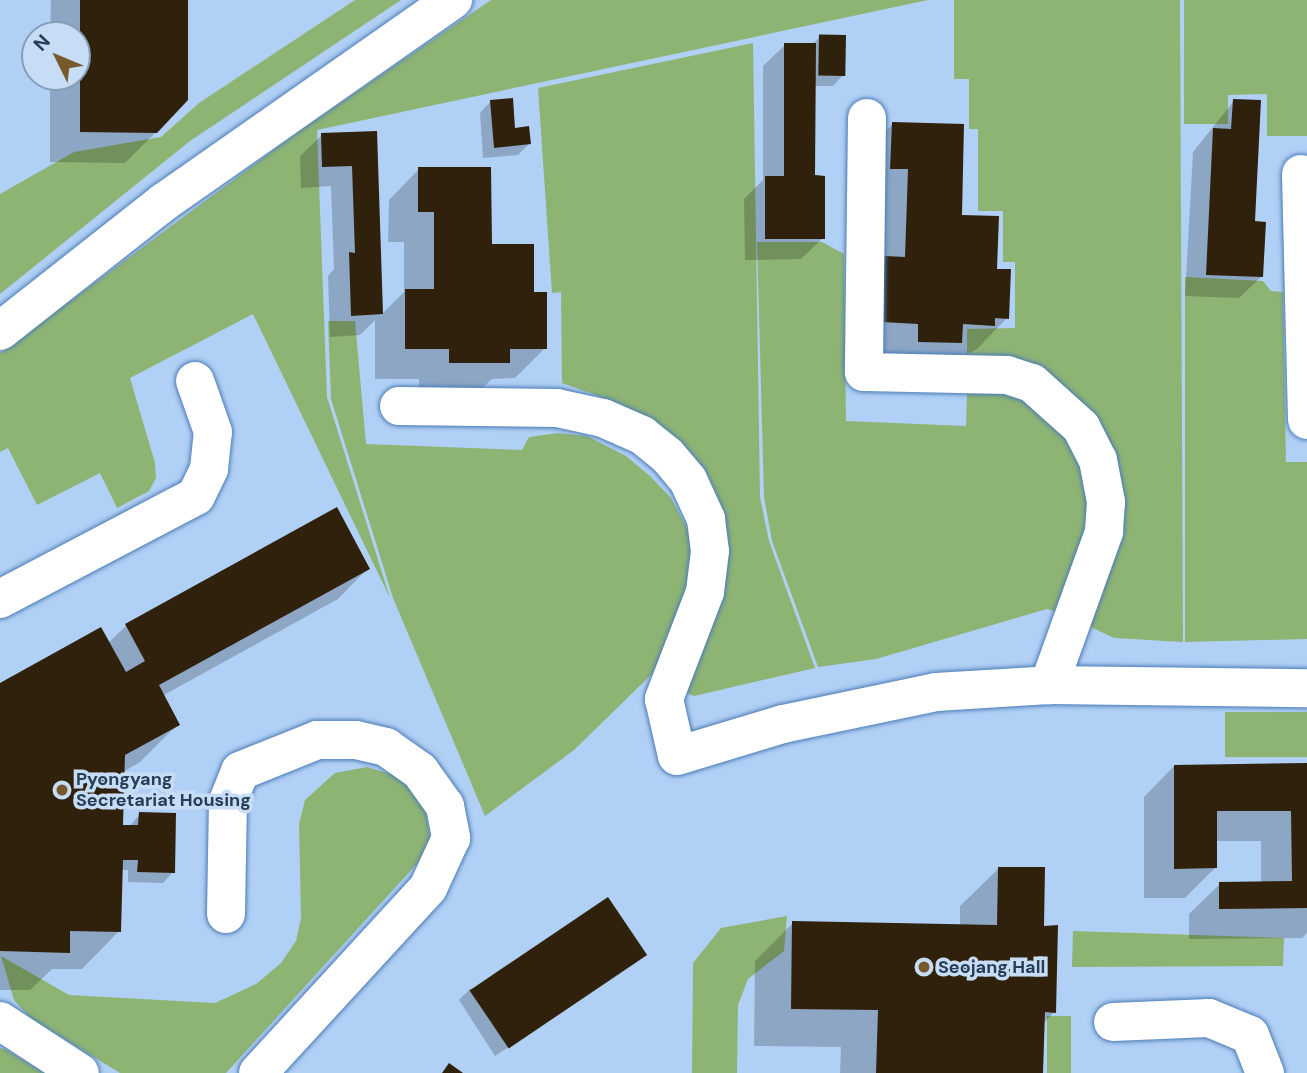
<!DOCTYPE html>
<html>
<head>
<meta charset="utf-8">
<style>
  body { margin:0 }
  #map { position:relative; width:1307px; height:1073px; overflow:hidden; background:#b1d0f5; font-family:"DM Sans",sans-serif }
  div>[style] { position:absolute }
  .green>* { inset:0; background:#8eb474; transform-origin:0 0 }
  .shadow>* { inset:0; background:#0003 }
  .building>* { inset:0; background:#30210c; transform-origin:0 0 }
  .roads { filter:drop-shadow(0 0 2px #4b7cb6) drop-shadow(0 0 2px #4b7cb6) }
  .minor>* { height:38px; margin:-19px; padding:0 19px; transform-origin:19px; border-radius:19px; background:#fff }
  .dots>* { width:19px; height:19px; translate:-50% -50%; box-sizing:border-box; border:4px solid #c7dcf5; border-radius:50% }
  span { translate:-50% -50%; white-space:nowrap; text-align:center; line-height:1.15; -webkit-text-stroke:7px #c7dcf5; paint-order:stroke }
  .poi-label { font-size:18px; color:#283e57; font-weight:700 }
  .left { translate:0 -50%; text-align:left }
  .north { position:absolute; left:21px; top:21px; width:70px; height:70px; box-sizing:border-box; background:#c7dcf5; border:2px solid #879db6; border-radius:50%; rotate:313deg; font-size:19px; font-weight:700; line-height:28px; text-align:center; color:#283e57 }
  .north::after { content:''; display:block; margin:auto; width:24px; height:32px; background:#78592e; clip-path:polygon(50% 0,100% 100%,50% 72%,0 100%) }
</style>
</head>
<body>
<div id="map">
  <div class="green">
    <i style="clip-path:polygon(355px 0,401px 0,190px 141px,0 294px,0 194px,74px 152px,161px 137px,199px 103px)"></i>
    <i style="clip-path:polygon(491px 0,928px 0,317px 130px,327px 397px,390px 598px,253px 314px,130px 378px,155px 463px,156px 478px,149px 491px,117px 508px,100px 473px,37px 505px,8px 448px,0 452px,0 353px,305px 127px)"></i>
    <i style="clip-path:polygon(954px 0,1180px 0,1183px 642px,1114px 638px,1084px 624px,1095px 420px,1059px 382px,967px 356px,967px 329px,1015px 328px,1015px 262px,1003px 262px,1003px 211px,978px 211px,978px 129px,969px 129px,969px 79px,954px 79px)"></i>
    <i style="clip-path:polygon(1184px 0,1307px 0,1307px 136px,1267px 136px,1267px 94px,1228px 95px,1228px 124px,1184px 124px)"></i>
    <i style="clip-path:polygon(753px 43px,760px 497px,769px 541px,815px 668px,694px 696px,676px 688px,724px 551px,718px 499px,705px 469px,687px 448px,618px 403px,562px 383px,561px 292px,552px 293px,538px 88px)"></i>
    <i style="clip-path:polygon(757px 242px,822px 242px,844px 254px,846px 421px,966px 426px,967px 394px,979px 389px,1002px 390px,1048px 411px,1082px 458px,1093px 520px,1058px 613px,1047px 609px,876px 659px,818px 667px,772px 541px,764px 497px)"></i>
    <i style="clip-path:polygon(1185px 277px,1263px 281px,1271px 291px,1283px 292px,1286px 462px,1307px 462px,1307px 639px,1185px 642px)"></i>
    <i style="clip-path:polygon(328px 321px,355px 321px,366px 444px,522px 450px,529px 437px,558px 433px,587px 436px,626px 456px,650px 476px,671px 498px,688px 530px,694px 560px,671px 642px,651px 675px,574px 750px,485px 816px,393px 598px,331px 399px)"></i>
    <i style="left:1307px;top:712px;width:45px;height:82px;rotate:90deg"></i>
    <i style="clip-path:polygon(367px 767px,401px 777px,425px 808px,430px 839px,424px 856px,226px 1073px,120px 1073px,30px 1018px,14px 1000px,1px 956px,69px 995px,215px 1003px,256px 984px,281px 963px,296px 941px,301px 918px,299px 824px,305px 800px,335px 773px)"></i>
    <i style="clip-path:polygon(787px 916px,784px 951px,748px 979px,738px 1005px,737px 1073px,692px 1073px,693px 963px,721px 928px)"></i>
    <i style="clip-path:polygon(1073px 931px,1284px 938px,1283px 966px,1072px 967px)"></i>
    <i style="left:1047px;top:1016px;width:24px;height:57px"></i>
    <i style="clip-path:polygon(0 1048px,5px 1049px,44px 1073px,0 1073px)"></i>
  </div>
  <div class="shadow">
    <i style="clip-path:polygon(51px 0,186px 0,156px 132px,125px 163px,50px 162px,50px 77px,77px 77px,77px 35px,50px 35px)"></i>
    <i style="clip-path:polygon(820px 37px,843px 75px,833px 86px,813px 86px,813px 177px,823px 238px,801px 259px,745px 260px,744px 199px,763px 180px,763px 66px,785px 45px,812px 45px)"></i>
    <i style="clip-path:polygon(1234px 101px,1261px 277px,1239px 298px,1185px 296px,1193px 152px)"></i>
    <i style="clip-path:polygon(490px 102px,529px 144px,518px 155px,483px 158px,480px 113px)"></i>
    <i style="clip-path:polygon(893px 124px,995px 270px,1007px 318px,977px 349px,963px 356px,853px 352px,862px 154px)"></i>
    <i style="clip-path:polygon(375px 133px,381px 315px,404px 292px,404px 242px,388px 242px,389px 200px,419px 169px,532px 294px,545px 348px,515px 378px,492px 379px,477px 393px,419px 393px,419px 379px,375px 379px,375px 320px,360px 335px,330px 337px,328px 276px,334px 269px,331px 186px,301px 188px,300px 156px,322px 135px)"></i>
    <i style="clip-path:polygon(368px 568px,338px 599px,162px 696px,178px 724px,140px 762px,123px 772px,122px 827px,129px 827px,140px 814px,173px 872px,163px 883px,128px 882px,128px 870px,121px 870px,119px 931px,82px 969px,52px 969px,30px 990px,0 990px,0 685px,108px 643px,126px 626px)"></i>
    <i style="clip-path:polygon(1307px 765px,1307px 933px,1302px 938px,1189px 939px,1189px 914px,1220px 884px,1261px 883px,1261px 841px,1215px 841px,1215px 868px,1185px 898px,1144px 898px,1144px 797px,1174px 766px)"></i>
    <i style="clip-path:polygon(998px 869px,1043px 928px,1054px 1012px,1043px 1024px,1042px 1073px,840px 1073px,841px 1047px,754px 1046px,755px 961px,793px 923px,960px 926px,960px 906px)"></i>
    <i style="clip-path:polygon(645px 955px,495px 1056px,459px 1000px,470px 989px)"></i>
  </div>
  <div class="building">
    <i style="clip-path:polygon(80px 0,188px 0,188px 100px,157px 133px,80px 132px)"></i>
    <i style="left:846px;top:35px;width:41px;height:27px;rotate:91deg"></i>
    <i style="clip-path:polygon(784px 43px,816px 43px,815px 175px,825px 176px,825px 239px,765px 239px,765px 176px,784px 176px)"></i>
    <i style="clip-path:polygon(513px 98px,515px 128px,529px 126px,531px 144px,494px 148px,490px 100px)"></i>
    <i style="clip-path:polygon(1233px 99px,1261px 100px,1255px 221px,1266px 222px,1263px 277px,1206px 275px,1213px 128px,1231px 129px)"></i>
    <i style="clip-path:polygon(892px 122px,964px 124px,962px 215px,999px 216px,997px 269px,1011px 269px,1009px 319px,995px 318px,995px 326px,963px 324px,962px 343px,918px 342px,918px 324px,882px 322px,884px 256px,905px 257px,908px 169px,890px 169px)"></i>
    <i style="clip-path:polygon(377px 131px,383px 314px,351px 316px,349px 252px,355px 253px,352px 166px,322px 167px,321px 133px)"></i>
    <i style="clip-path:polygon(418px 167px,491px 167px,492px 244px,534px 244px,534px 292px,547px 292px,547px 349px,510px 349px,510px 363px,449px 363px,449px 349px,405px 349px,405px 289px,434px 289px,434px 212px,418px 212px)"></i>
    <i style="clip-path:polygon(337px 507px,370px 569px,159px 685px,180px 725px,125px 755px,123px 825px,138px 825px,139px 812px,176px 813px,175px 873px,137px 872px,138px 860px,123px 860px,121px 932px,70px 931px,70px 953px,0 951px,0 683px,101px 627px,126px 672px,145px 661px,125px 624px)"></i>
    <i style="clip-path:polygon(1307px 763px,1307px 908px,1219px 909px,1219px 882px,1292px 881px,1291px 811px,1217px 811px,1217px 868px,1174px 869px,1174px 765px)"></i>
    <i style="clip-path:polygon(998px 867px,1045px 867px,1044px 926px,1058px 925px,1056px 1013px,1045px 1012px,1043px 1073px,876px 1073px,878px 1010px,791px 1009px,792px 921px,997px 925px)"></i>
    <i style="left:608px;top:897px;width:70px;height:167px;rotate:56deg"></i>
    <i style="clip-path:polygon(449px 1063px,463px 1073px,442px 1073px)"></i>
  </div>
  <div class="roads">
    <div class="minor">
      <i style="left:867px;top:118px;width:254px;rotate:90.7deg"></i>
      <i style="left:864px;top:372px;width:143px;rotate:1.2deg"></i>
      <i style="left:1007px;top:375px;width:26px;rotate:18deg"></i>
      <i style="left:1032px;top:383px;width:66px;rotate:41.9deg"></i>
      <i style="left:1081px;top:427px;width:37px;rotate:63deg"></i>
      <i style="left:1098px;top:460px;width:43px;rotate:79.2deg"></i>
      <i style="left:1106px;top:502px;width:30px;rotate:94deg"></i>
      <i style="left:1104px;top:532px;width:163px;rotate:109.8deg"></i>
      <i style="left:1301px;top:174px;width:246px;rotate:88.6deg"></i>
      <i style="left:0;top:331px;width:209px;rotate:-38.2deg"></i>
      <i style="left:164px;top:202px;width:353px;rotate:-35deg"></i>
      <i style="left:399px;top:406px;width:158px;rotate:0.7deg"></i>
      <i style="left:557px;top:408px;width:47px;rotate:12.3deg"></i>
      <i style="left:603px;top:418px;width:43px;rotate:23.6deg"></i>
      <i style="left:642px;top:435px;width:32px;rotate:39deg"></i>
      <i style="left:667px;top:455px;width:33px;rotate:50deg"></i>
      <i style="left:688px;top:480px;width:43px;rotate:65.2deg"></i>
      <i style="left:706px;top:519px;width:32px;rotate:83deg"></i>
      <i style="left:710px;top:551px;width:41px;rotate:97deg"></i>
      <i style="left:705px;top:592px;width:115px;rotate:111deg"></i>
      <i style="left:664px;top:699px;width:58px;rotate:77.2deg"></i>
      <i style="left:677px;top:756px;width:111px;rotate:-16.8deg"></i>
      <i style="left:783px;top:724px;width:156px;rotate:-11.8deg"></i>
      <i style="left:936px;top:692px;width:113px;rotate:-3.5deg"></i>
      <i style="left:1049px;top:685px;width:258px;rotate:0.7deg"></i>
      <i style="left:0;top:599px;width:221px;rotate:-27.7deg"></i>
      <i style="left:196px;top:496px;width:30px;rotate:-64deg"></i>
      <i style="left:209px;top:469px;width:37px;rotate:-84deg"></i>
      <i style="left:213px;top:432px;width:54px;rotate:-109.4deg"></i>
      <i style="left:226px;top:914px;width:113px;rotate:-89deg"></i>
      <i style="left:228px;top:801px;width:32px;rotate:-68deg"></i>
      <i style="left:240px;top:771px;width:83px;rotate:-21.9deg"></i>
      <i style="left:317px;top:740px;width:39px"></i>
      <i style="left:356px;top:740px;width:31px;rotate:13deg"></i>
      <i style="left:386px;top:747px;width:42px;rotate:35.2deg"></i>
      <i style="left:420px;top:771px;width:43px;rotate:54.5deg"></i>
      <i style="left:445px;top:806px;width:33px;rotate:79deg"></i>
      <i style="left:451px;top:838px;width:55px;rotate:114.7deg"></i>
      <i style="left:428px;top:888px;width:251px;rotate:132.6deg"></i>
      <i style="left:0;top:1021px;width:95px;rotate:33deg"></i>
      <i style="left:1113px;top:1022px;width:96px;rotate:-2.4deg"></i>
      <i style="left:1209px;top:1018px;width:44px;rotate:22.5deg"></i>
      <i style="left:1250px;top:1035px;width:41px;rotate:68.5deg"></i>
    </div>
  </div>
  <div class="dots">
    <i style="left:62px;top:790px;background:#78592e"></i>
    <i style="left:924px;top:967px;background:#78592e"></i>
  </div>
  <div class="poi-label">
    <span class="left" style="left:76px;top:790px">Pyongyang<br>Secretariat Housing</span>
    <span class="left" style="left:938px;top:967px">Seojang Hall</span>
  </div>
  <div class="north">N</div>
</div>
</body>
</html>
